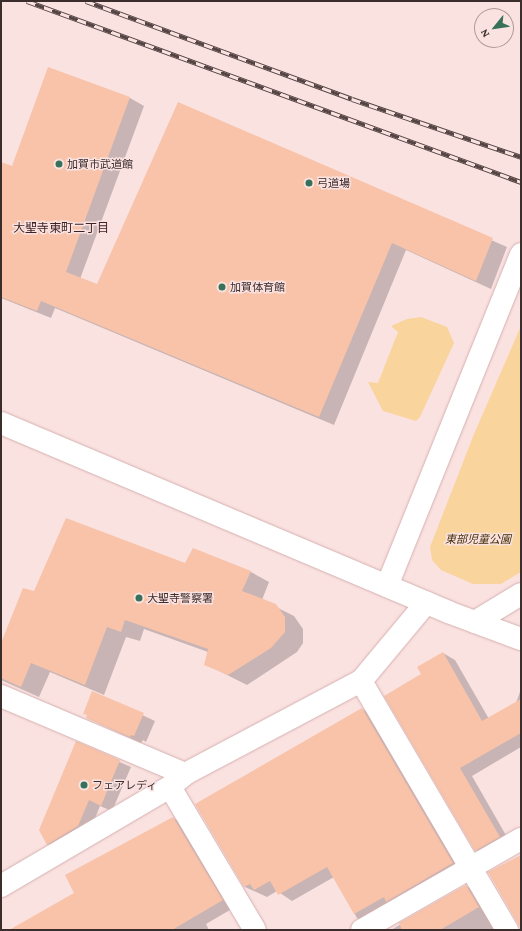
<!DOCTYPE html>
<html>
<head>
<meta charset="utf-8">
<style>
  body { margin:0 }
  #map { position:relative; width:522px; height:931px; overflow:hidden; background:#fae2e1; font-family:"Crimson Pro","Noto Sans JP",serif }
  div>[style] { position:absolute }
  .green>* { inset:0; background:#f9d49c }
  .shadow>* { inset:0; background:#0003 }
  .building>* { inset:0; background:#f8c3a8 }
  .roads { filter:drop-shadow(0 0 1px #d5afaf) drop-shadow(0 0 1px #d5afaf) }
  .minor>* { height:22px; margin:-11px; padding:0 11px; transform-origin:11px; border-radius:11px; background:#fff }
  .rail>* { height:4.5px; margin-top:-2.25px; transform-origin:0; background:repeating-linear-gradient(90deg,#fae2e1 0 9px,#544443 0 18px); box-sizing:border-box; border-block:1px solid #544443 }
  .dots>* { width:11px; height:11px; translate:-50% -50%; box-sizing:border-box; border:2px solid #fae2e1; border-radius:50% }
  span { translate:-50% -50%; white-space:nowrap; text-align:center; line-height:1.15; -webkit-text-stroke:3px #fae2e1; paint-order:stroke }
  .poi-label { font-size:11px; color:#3c2d2d }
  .left { translate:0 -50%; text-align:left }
  .park-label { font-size:11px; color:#422c06; font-style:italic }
  .neighbourhood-label { font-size:12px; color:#3e2223 }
  .frame { position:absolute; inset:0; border:2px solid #3c2d2d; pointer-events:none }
  .north { position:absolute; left:474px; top:8px; width:40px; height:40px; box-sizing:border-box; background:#fae2e1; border:1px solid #ae9a99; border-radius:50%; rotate:240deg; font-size:11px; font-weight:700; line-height:16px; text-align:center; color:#3c2d2d }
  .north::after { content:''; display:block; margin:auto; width:14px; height:18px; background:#37715a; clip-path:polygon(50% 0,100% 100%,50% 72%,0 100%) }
</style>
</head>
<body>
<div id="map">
  <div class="green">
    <i style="clip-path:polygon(421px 317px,447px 327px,454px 343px,420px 417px,416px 421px,383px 411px,368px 382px,378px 383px,398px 332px,391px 326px,407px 319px)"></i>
    <i style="clip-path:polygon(521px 326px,521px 572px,501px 584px,473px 584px,441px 570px,432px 560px,430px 547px,474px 434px)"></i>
  </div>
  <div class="shadow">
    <i style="clip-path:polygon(130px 98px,144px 106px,80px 279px,98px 286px,178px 103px,507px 247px,491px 289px,406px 250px,334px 425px,55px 308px,51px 318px,1px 298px,1px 163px,12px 167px)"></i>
    <i style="clip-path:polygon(193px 549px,251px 572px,269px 582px,262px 600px,294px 616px,303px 629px,303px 643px,297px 652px,247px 685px,205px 664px,208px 652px,144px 629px,140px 641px,126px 637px,104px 695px,50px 672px,39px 697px,1px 680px,1px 646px,35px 592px,185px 564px)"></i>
    <i style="clip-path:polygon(443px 653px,455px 660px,489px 719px,516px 703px,521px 689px,521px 747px,472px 776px,511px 844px,488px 857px,476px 850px,423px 674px)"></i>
    <i style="clip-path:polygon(93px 692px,155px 721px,146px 742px,143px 740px,141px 743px,87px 718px)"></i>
    <i style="clip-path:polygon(362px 709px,375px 717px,466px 871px,370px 925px,357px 918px,334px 877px,292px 901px,277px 891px,267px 897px,245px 887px,196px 805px)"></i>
    <i style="clip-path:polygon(76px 743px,131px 767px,112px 811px,100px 806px,89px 833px,59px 850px,48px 844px)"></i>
    <i style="clip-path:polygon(173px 818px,186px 825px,235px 907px,206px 924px,209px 930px,11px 930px,76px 893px)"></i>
    <i style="clip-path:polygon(466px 886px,477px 892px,496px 930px,391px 930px)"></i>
  </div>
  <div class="building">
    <i style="clip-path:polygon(48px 67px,130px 97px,66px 272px,97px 284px,178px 102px,493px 238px,476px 281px,392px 243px,319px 417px,41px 301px,37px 311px,1px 297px,1px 162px,12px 166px)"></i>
    <i style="clip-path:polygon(66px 518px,185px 563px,193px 548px,251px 571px,242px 591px,276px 604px,285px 617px,285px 632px,271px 648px,228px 675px,204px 665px,208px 649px,125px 620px,121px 632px,107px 627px,85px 685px,31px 663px,21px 687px,1px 678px,1px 643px,23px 588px,34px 591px)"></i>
    <i style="clip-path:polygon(443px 652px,482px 721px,521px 699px,521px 733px,460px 768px,500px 837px,475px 851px,384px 696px,421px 674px,417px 667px)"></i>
    <i style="clip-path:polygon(92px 691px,144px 713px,134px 736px,131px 735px,130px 737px,86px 718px,87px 715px,83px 714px)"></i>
    <i style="clip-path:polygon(362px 708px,453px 863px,386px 902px,384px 897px,354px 914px,327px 867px,278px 895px,270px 881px,254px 890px,250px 884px,244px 887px,195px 804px)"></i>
    <i style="clip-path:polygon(76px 741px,120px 760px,101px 806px,89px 800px,78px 826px,47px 845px,39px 830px)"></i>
    <i style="clip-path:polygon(173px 817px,223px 900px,172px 930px,9px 930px,74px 893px,65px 875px)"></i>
    <i style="clip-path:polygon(521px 855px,521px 929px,488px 872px)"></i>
    <i style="clip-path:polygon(466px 885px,479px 907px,440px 930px,402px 930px,399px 923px)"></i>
  </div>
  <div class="roads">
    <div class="minor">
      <i style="left:1px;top:423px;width:485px;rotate:22.9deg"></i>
      <i style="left:448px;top:612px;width:78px;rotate:20.3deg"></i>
      <i style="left:387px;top:586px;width:358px;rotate:-68deg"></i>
      <i style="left:475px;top:622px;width:54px;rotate:-31.3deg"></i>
      <i style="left:361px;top:681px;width:289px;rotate:59.6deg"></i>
      <i style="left:1px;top:696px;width:200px;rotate:23deg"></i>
      <i style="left:170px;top:787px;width:166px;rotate:59.3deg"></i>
      <i style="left:1px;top:886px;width:196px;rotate:-30.4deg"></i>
      <i style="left:170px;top:787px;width:20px;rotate:-41deg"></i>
      <i style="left:185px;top:774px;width:199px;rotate:-27.9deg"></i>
      <i style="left:361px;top:681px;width:102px;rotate:-50.2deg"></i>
      <i style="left:362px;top:930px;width:183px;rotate:-29.8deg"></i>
    </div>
  </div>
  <div class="rail">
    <i style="left:27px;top:1px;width:526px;rotate:20.12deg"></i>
    <i style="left:86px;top:1px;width:283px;rotate:20.2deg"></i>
    <i style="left:352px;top:99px;width:179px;rotate:18.9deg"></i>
  </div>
  <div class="dots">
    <i style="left:59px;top:164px;background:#37715a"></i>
    <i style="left:309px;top:183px;background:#37715a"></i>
    <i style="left:222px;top:287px;background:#37715a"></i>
    <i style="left:139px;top:598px;background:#37715a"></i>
    <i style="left:84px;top:785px;background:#37715a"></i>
  </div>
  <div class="poi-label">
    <span class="left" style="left:67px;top:164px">加賀市武道館</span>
    <span class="left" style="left:317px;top:183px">弓道場</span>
    <span class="left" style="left:230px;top:287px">加賀体育館</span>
    <span class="left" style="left:147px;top:598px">大聖寺警察署</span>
    <span class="left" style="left:92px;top:785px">フェアレディ</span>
  </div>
  <div class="park-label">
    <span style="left:478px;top:539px">東部児童公園</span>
  </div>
  <div class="neighbourhood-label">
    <span style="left:61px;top:229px">大聖寺東町二丁目</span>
  </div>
  <div class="frame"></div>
  <div class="north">N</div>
</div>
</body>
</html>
